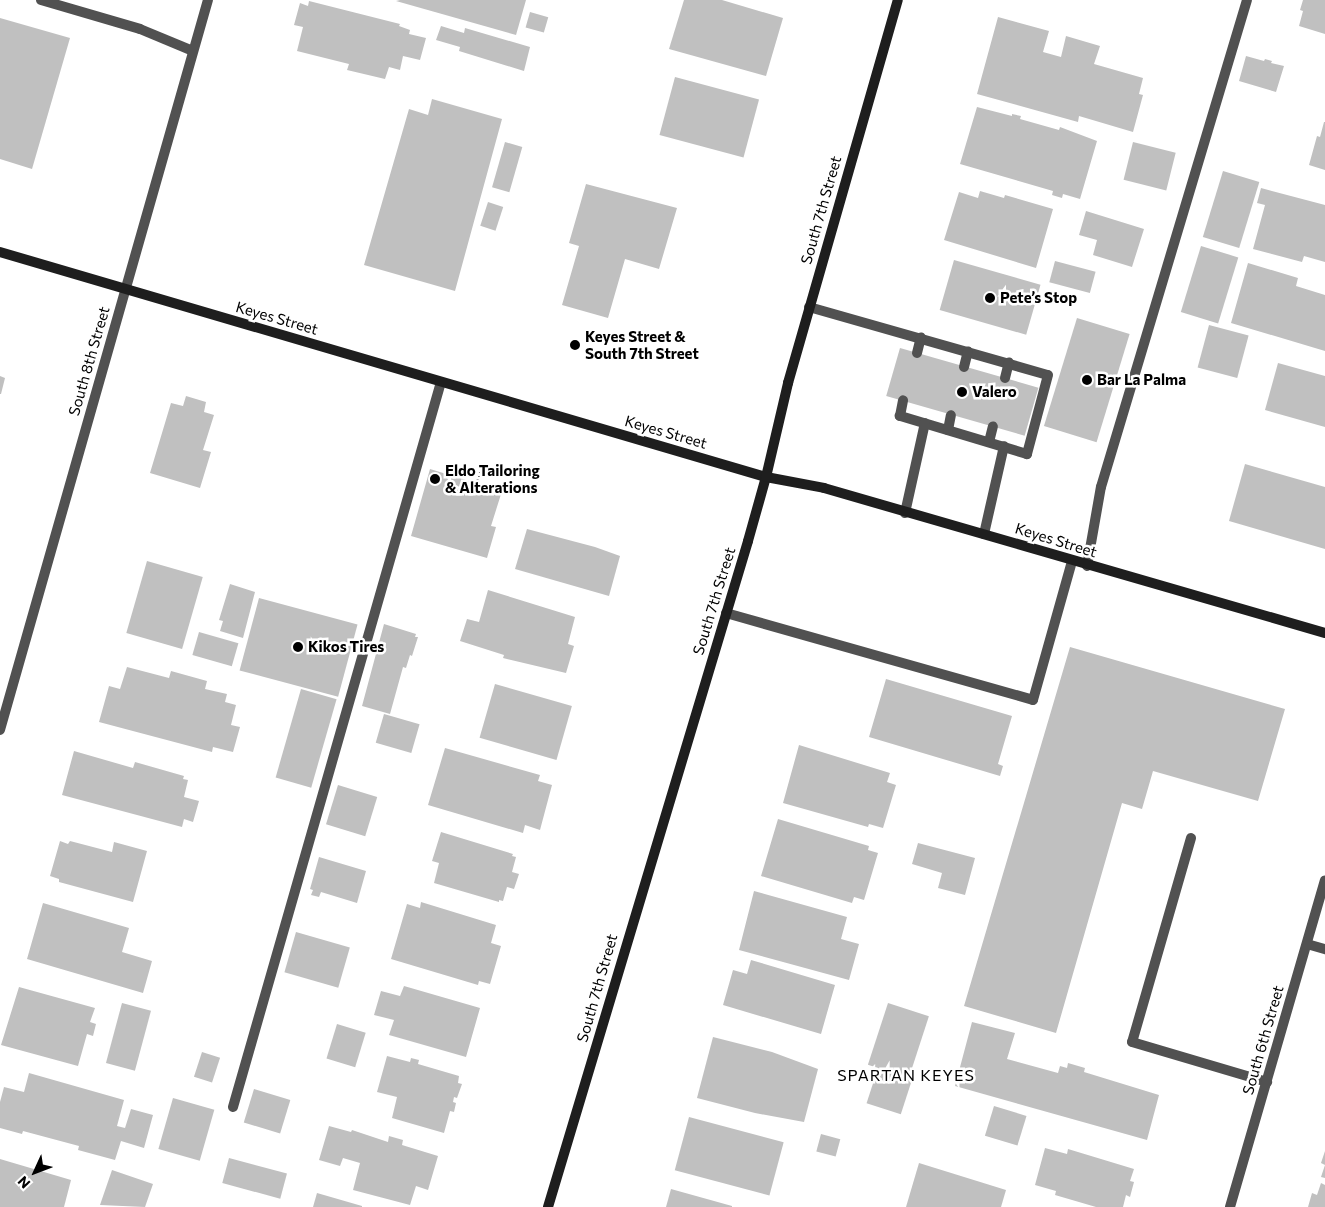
<!DOCTYPE html>
<html>
<head>
<meta charset="utf-8">
<style>
  body { margin:0 }
  #map { position:relative; width:1325px; height:1207px; overflow:hidden; background:#fff; font-family:Commissioner,sans-serif }
  div>[style] { position:absolute }
  .building>* { inset:0; background:#c0c0c0; transform-origin:0 0 }
  .path>* { height:3px; margin-top:-1.5px; transform-origin:0; background:repeating-linear-gradient(90deg,#737373 0 1px,transparent 0 3.5px) }
  .lane>* { height:10px; margin:-5px; padding:0 5px; transform-origin:5px; border-radius:5px; background:#515151 }
  .street>* { height:10px; margin:-5px; padding:0 5px; transform-origin:5px; border-radius:5px; background:#515151 }
  .secondary>* { height:10px; margin:-5px; padding:0 5px; transform-origin:5px; border-radius:5px; background:#1e1e1e }
  .dots>* { width:14px; height:14px; translate:-50% -50%; box-sizing:border-box; border:2px solid #fff; border-radius:50% }
  span { translate:-50% -50%; white-space:nowrap; text-align:center; line-height:1.15; -webkit-text-stroke:5px #fff; paint-order:stroke }
  .street-label { font-size:15px; color:#000 }
  .poi-label { font-size:15px; color:#000; font-weight:700 }
  .left { translate:0 -50%; text-align:left }
  .neighbourhood-label { font-size:16px; color:#000; letter-spacing:1px }
  .north { position:absolute; left:10px; top:1147px; width:50px; height:50px; -webkit-text-stroke:4px #fff; paint-order:stroke; rotate:227deg; font-size:14px; font-weight:700; line-height:20px; text-align:center; color:#000 }
  .north::after { content:''; display:block; margin:auto; width:18px; height:22px; background:#000; clip-path:polygon(50% 0,100% 100%,50% 72%,0 100%) }
</style>
</head>
<body>
<div id="map">
  <div class="building">
    <i style="clip-path:polygon(400px 0,526px 0,516px 35px,396px 1px)"></i>
    <i style="clip-path:polygon(684px 0,722px 0,783px 18px,766px 76px,669px 49px)"></i>
    <i style="clip-path:polygon(1303px 0,1325px 0,1325px 34px,1299px 26px,1303px 11px,1300px 10px)"></i>
    <i style="clip-path:polygon(309px 1px,400px 24px,399px 26px,410px 30px,409px 34px,426px 38px,420px 60px,403px 56px,400px 70px,389px 67px,385px 79px,347px 70px,349px 64px,297px 51px,303px 27px,294px 25px,300px 3px,308px 6px)"></i>
    <i style="left:530px;top:12px;width:19px;height:16px;rotate:16deg"></i>
    <i style="clip-path:polygon(998px 17px,1049px 31px,1043px 52px,1061px 57px,1066px 36px,1100px 46px,1094px 64px,1143px 78px,1139px 94px,1143px 95px,1133px 132px,1079px 116px,1078px 122px,977px 94px)"></i>
    <i style="clip-path:polygon(0 18px,70px 38px,32px 169px,0 159px)"></i>
    <i style="clip-path:polygon(441px 26px,464px 33px,465px 28px,530px 47px,524px 71px,459px 51px,460px 47px,436px 40px)"></i>
    <i style="clip-path:polygon(1246px 56px,1264px 61px,1265px 59px,1272px 61px,1271px 63px,1284px 66px,1276px 92px,1239px 81px)"></i>
    <i style="left:675px;top:77px;width:87px;height:60px;rotate:15deg"></i>
    <i style="clip-path:polygon(432px 99px,502px 119px,455px 291px,364px 265px,409px 109px,428px 115px)"></i>
    <i style="clip-path:polygon(977px 107px,1012px 116px,1012px 114px,1021px 116px,1020px 119px,1059px 130px,1060px 127px,1097px 141px,1080px 199px,1063px 194px,1062px 198px,1052px 195px,1053px 191px,960px 164px)"></i>
    <i style="clip-path:polygon(1324px 122px,1325px 122px,1325px 170px,1309px 165px,1317px 136px,1320px 137px)"></i>
    <i style="left:505px;top:142px;width:18px;height:47px;rotate:16deg"></i>
    <i style="left:1133px;top:142px;width:44px;height:39px;rotate:14deg"></i>
    <i style="left:1223px;top:171px;width:38px;height:69px;rotate:17deg"></i>
    <i style="clip-path:polygon(586px 184px,677px 208px,659px 269px,625px 259px,608px 318px,562px 305px,579px 246px,569px 243px)"></i>
    <i style="clip-path:polygon(1261px 188px,1325px 205px,1325px 262px,1304px 256px,1302px 262px,1253px 249px,1265px 205px,1257px 203px)"></i>
    <i style="clip-path:polygon(980px 191px,1004px 198px,1005px 195px,1053px 209px,1036px 268px,944px 240px,959px 192px,978px 198px)"></i>
    <i style="left:488px;top:202px;width:16px;height:25px;rotate:18deg"></i>
    <i style="clip-path:polygon(1086px 211px,1144px 229px,1132px 267px,1093px 255px,1097px 240px,1079px 235px)"></i>
    <i style="left:1201px;top:246px;width:39px;height:69px;rotate:17deg"></i>
    <i style="left:954px;top:260px;width:90px;height:52px;rotate:16deg"></i>
    <i style="left:1055px;top:261px;width:42px;height:22px;rotate:15deg"></i>
    <i style="clip-path:polygon(1248px 263px,1298px 278px,1296px 286px,1325px 295px,1325px 351px,1231px 323px)"></i>
    <i style="left:1077px;top:318px;width:55px;height:113px;rotate:17deg"></i>
    <i style="left:1209px;top:325px;width:41px;height:44px;rotate:15deg"></i>
    <i style="left:900px;top:348px;width:144px;height:50px;rotate:16deg"></i>
    <i style="clip-path:polygon(1278px 363px,1325px 376px,1325px 427px,1265px 410px)"></i>
    <i style="clip-path:polygon(0 376px,5px 378px,1px 394px,0 394px)"></i>
    <i style="clip-path:polygon(186px 396px,206px 402px,204px 412px,214px 415px,203px 450px,211px 452px,200px 488px,150px 473px,171px 403px,183px 406px)"></i>
    <i style="clip-path:polygon(1245px 464px,1325px 487px,1325px 549px,1229px 521px)"></i>
    <i style="clip-path:polygon(430px 469px,502px 491px,491px 526px,496px 527px,487px 558px,411px 536px)"></i>
    <i style="clip-path:polygon(527px 529px,595px 547px,620px 556px,609px 596px,515px 569px)"></i>
    <i style="left:147px;top:561px;width:58px;height:75px;rotate:16deg"></i>
    <i style="clip-path:polygon(230px 584px,255px 592px,243px 638px,220px 631px,223px 621px,219px 620px)"></i>
    <i style="clip-path:polygon(488px 590px,575px 617px,568px 644px,574px 646px,566px 673px,503px 658px,504px 655px,460px 641px,467px 619px,479px 622px)"></i>
    <i style="left:259px;top:598px;width:102px;height:75px;rotate:15deg"></i>
    <i style="clip-path:polygon(384px 624px,416px 634px,415px 637px,418px 637px,412px 656px,410px 655px,406px 668px,403px 667px,390px 714px,362px 706px)"></i>
    <i style="left:199px;top:632px;width:41px;height:24px;rotate:16deg"></i>
    <i style="clip-path:polygon(1070px 647px,1285px 709px,1258px 801px,1153px 771px,1142px 809px,1122px 803px,1056px 1033px,964px 1006px)"></i>
    <i style="clip-path:polygon(127px 667px,169px 678px,171px 671px,207px 681px,205px 689px,227px 694px,225px 702px,236px 705px,231px 725px,240px 727px,233px 752px,213px 747px,212px 752px,99px 722px,109px 686px,120px 689px)"></i>
    <i style="clip-path:polygon(886px 679px,1012px 716px,998px 764px,1003px 766px,1000px 776px,869px 737px)"></i>
    <i style="left:495px;top:684px;width:80px;height:56px;rotate:16deg"></i>
    <i style="left:301px;top:689px;width:37px;height:92px;rotate:16deg"></i>
    <i style="left:384px;top:714px;width:37px;height:30px;rotate:16deg"></i>
    <i style="clip-path:polygon(799px 745px,890px 773px,887px 782px,896px 785px,883px 828px,869px 824px,868px 827px,783px 803px)"></i>
    <i style="clip-path:polygon(445px 748px,540px 775px,538px 781px,552px 785px,540px 830px,525px 825px,523px 833px,428px 805px)"></i>
    <i style="clip-path:polygon(74px 751px,133px 768px,135px 762px,184px 776px,183px 779px,188px 780px,184px 797px,199px 801px,193px 822px,184px 819px,182px 827px,62px 795px)"></i>
    <i style="left:338px;top:785px;width:41px;height:41px;rotate:17deg"></i>
    <i style="clip-path:polygon(778px 819px,869px 846px,868px 850px,878px 853px,864px 900px,854px 897px,852px 903px,761px 876px)"></i>
    <i style="clip-path:polygon(441px 832px,513px 854px,512px 856px,516px 857px,512px 872px,519px 874px,514px 889px,507px 887px,503px 901px,499px 900px,499px 902px,434px 883px,439px 863px,432px 861px)"></i>
    <i style="clip-path:polygon(60px 841px,68px 844px,70px 841px,112px 852px,114px 842px,147px 851px,133px 902px,59px 882px,59px 879px,50px 876px)"></i>
    <i style="clip-path:polygon(918px 843px,975px 858px,965px 895px,938px 888px,942px 873px,912px 864px)"></i>
    <i style="clip-path:polygon(319px 857px,366px 871px,357px 903px,321px 892px,319px 897px,311px 895px,313px 890px,310px 889px)"></i>
    <i style="clip-path:polygon(754px 891px,847px 917px,841px 939px,859px 944px,849px 980px,739px 950px)"></i>
    <i style="clip-path:polygon(421px 902px,496px 925px,491px 943px,501px 946px,490px 984px,479px 981px,478px 985px,391px 959px,407px 904px,420px 908px)"></i>
    <i style="clip-path:polygon(43px 903px,129px 928px,122px 952px,152px 961px,143px 993px,27px 959px)"></i>
    <i style="left:296px;top:932px;width:56px;height:42px;rotate:16deg"></i>
    <i style="clip-path:polygon(751px 960px,835px 985px,821px 1034px,723px 1005px,733px 970px,747px 974px)"></i>
    <i style="clip-path:polygon(404px 986px,480px 1008px,466px 1057px,389px 1035px,394px 1020px,374px 1015px,381px 991px,400px 996px)"></i>
    <i style="clip-path:polygon(19px 987px,95px 1008px,90px 1022px,96px 1024px,93px 1036px,87px 1034px,78px 1066px,1px 1045px)"></i>
    <i style="left:122px;top:1003px;width:30px;height:62px;rotate:15deg"></i>
    <i style="left:888px;top:1003px;width:43px;height:65px;rotate:18deg"></i>
    <i style="clip-path:polygon(972px 1022px,1015px 1033px,1007px 1059px,1058px 1073px,1060px 1066px,1067px 1068px,1068px 1063px,1085px 1068px,1084px 1072px,1159px 1095px,1147px 1140px,955px 1086px)"></i>
    <i style="left:337px;top:1024px;width:30px;height:36px;rotate:17deg"></i>
    <i style="clip-path:polygon(713px 1037px,772px 1052px,818px 1069px,804px 1122px,755px 1113px,697px 1098px)"></i>
    <i style="left:202px;top:1052px;width:19px;height:26px;rotate:18deg"></i>
    <i style="clip-path:polygon(387px 1056px,410px 1062px,411px 1058px,419px 1060px,418px 1064px,459px 1076px,458px 1083px,462px 1084px,457px 1098px,454px 1097px,453px 1102px,456px 1103px,454px 1112px,450px 1111px,444px 1133px,392px 1118px,397px 1097px,377px 1092px)"></i>
    <i style="left:878px;top:1068px;width:36px;height:37px;rotate:18deg"></i>
    <i style="clip-path:polygon(29px 1073px,124px 1100px,117px 1126px,125px 1128px,131px 1109px,153px 1115px,144px 1148px,121px 1141px,115px 1160px,78px 1150px,79px 1146px,23px 1131px,22px 1134px,0 1128px,0 1102px,4px 1087px,24px 1092px)"></i>
    <i style="left:254px;top:1089px;width:38px;height:35px;rotate:17deg"></i>
    <i style="left:173px;top:1098px;width:43px;height:53px;rotate:16deg"></i>
    <i style="left:994px;top:1106px;width:34px;height:31px;rotate:17deg"></i>
    <i style="left:689px;top:1117px;width:98px;height:55px;rotate:15deg"></i>
    <i style="clip-path:polygon(329px 1126px,351px 1132px,352px 1130px,388px 1142px,389px 1136px,403px 1140px,402px 1145px,438px 1156px,428px 1190px,416px 1186px,410px 1205px,353px 1190px,360px 1163px,343px 1158px,340px 1166px,319px 1160px)"></i>
    <i style="left:821px;top:1134px;width:20px;height:18px;rotate:15deg"></i>
    <i style="clip-path:polygon(1045px 1148px,1067px 1154px,1068px 1149px,1134px 1169px,1130px 1181px,1134px 1182px,1130px 1197px,1126px 1195px,1123px 1207px,1096px 1207px,1055px 1195px,1056px 1191px,1035px 1185px)"></i>
    <i style="clip-path:polygon(1325px 1151px,1325px 1165px,1321px 1163px)"></i>
    <i style="left:229px;top:1158px;width:60px;height:26px;rotate:15deg"></i>
    <i style="clip-path:polygon(0 1159px,71px 1180px,64px 1207px,0 1207px)"></i>
    <i style="clip-path:polygon(919px 1163px,1006px 1190px,1001px 1207px,906px 1207px)"></i>
    <i style="clip-path:polygon(1325px 1165px,1325px 1178px,1321px 1177px)"></i>
    <i style="clip-path:polygon(112px 1170px,153px 1184px,145px 1207px,100px 1205px)"></i>
    <i style="clip-path:polygon(1321px 1183px,1325px 1185px,1325px 1207px,1308px 1207px,1312px 1193px,1317px 1195px)"></i>
    <i style="clip-path:polygon(671px 1189px,732px 1206px,732px 1207px,666px 1207px)"></i>
    <i style="clip-path:polygon(317px 1193px,362px 1206px,362px 1207px,313px 1207px)"></i>
  </div>
  <div class="path">
    <i style="left:477px;top:483px;width:20px;rotate:-72deg"></i>
  </div>
  <div class="lane">
    <i style="left:41px;top:0;width:103px;rotate:16.3deg"></i>
    <i style="left:140px;top:29px;width:57px;rotate:22.5deg"></i>
    <i style="left:809px;top:307px;width:248px;rotate:15.9deg"></i>
    <i style="left:1048px;top:375px;width:82px;rotate:104.9deg"></i>
    <i style="left:1027px;top:454px;width:133px;rotate:-163.3deg"></i>
    <i style="left:900px;top:416px;width:16px;rotate:-79deg"></i>
    <i style="left:917px;top:353px;width:16px;rotate:-76deg"></i>
    <i style="left:964px;top:367px;width:16px;rotate:-76deg"></i>
    <i style="left:1005px;top:378px;width:16px;rotate:-76deg"></i>
    <i style="left:948px;top:430px;width:15px;rotate:-79deg"></i>
    <i style="left:989px;top:442px;width:16px;rotate:-76deg"></i>
    <i style="left:905px;top:513px;width:92px;rotate:-77.5deg"></i>
    <i style="left:984px;top:534px;width:90px;rotate:-77.2deg"></i>
    <i style="left:1087px;top:566px;width:80px;rotate:-80deg"></i>
    <i style="left:1101px;top:487px;width:508px;rotate:-73.31deg"></i>
    <i style="left:726px;top:613px;width:319px;rotate:15.8deg"></i>
    <i style="left:1033px;top:700px;width:144px;rotate:-74.3deg"></i>
    <i style="left:1191px;top:838px;width:212px;rotate:106.1deg"></i>
    <i style="left:1132px;top:1042px;width:141px;rotate:16.5deg"></i>
    <i style="left:1307px;top:944px;width:19px;rotate:16deg"></i>
    <i style="left:233px;top:1107px;width:754px;rotate:-73.99deg"></i>
  </div>
  <div class="street">
    <i style="left:0;top:730px;width:759px;rotate:-74.1deg"></i>
    <i style="left:1230px;top:1207px;width:340px;rotate:-73.8deg"></i>
  </div>
  <div class="secondary">
    <i style="left:0;top:252px;width:798px;rotate:16.37deg"></i>
    <i style="left:766px;top:477px;width:59px;rotate:10.7deg"></i>
    <i style="left:824px;top:488px;width:522px;rotate:16.14deg"></i>
    <i style="left:548px;top:1207px;width:695px;rotate:-73.28deg"></i>
    <i style="left:748px;top:541px;width:66px;rotate:-74.3deg"></i>
    <i style="left:766px;top:477px;width:97px;rotate:-76.8deg"></i>
    <i style="left:788px;top:383px;width:398px;rotate:-74deg"></i>
  </div>
  <div class="dots">
    <i style="left:990px;top:298px;background:#000"></i>
    <i style="left:575px;top:345px;background:#000"></i>
    <i style="left:1087px;top:380px;background:#000"></i>
    <i style="left:962px;top:392px;background:#000"></i>
    <i style="left:435px;top:479px;background:#000"></i>
    <i style="left:298px;top:647px;background:#000"></i>
  </div>
  <div class="street-label">
    <span style="left:821px;top:210px;rotate:-74deg">South 7th Street</span>
    <span style="left:277px;top:318px;rotate:16deg">Keyes Street</span>
    <span style="left:89px;top:361px;rotate:-74deg">South 8th Street</span>
    <span style="left:666px;top:432px;rotate:16deg">Keyes Street</span>
    <span style="left:1056px;top:540px;rotate:17deg">Keyes Street</span>
    <span style="left:714px;top:601px;rotate:-73deg">South 7th Street</span>
    <span style="left:597px;top:988px;rotate:-74deg">South 7th Street</span>
    <span style="left:1263px;top:1040px;rotate:-74deg">South 6th Street</span>
  </div>
  <div class="poi-label">
    <span class="left" style="left:1000px;top:298px">Pete’s Stop</span>
    <span class="left" style="left:585px;top:345px">Keyes Street &amp;<br>South 7th Street</span>
    <span class="left" style="left:1097px;top:380px">Bar La Palma</span>
    <span class="left" style="left:972px;top:392px">Valero</span>
    <span class="left" style="left:445px;top:479px">Eldo Tailoring<br>&amp; Alterations</span>
    <span class="left" style="left:308px;top:647px">Kikos Tires</span>
  </div>
  <div class="neighbourhood-label">
    <span style="left:906px;top:1075px">SPARTAN KEYES</span>
  </div>
  <div class="north">N</div>
</div>
</body>
</html>
